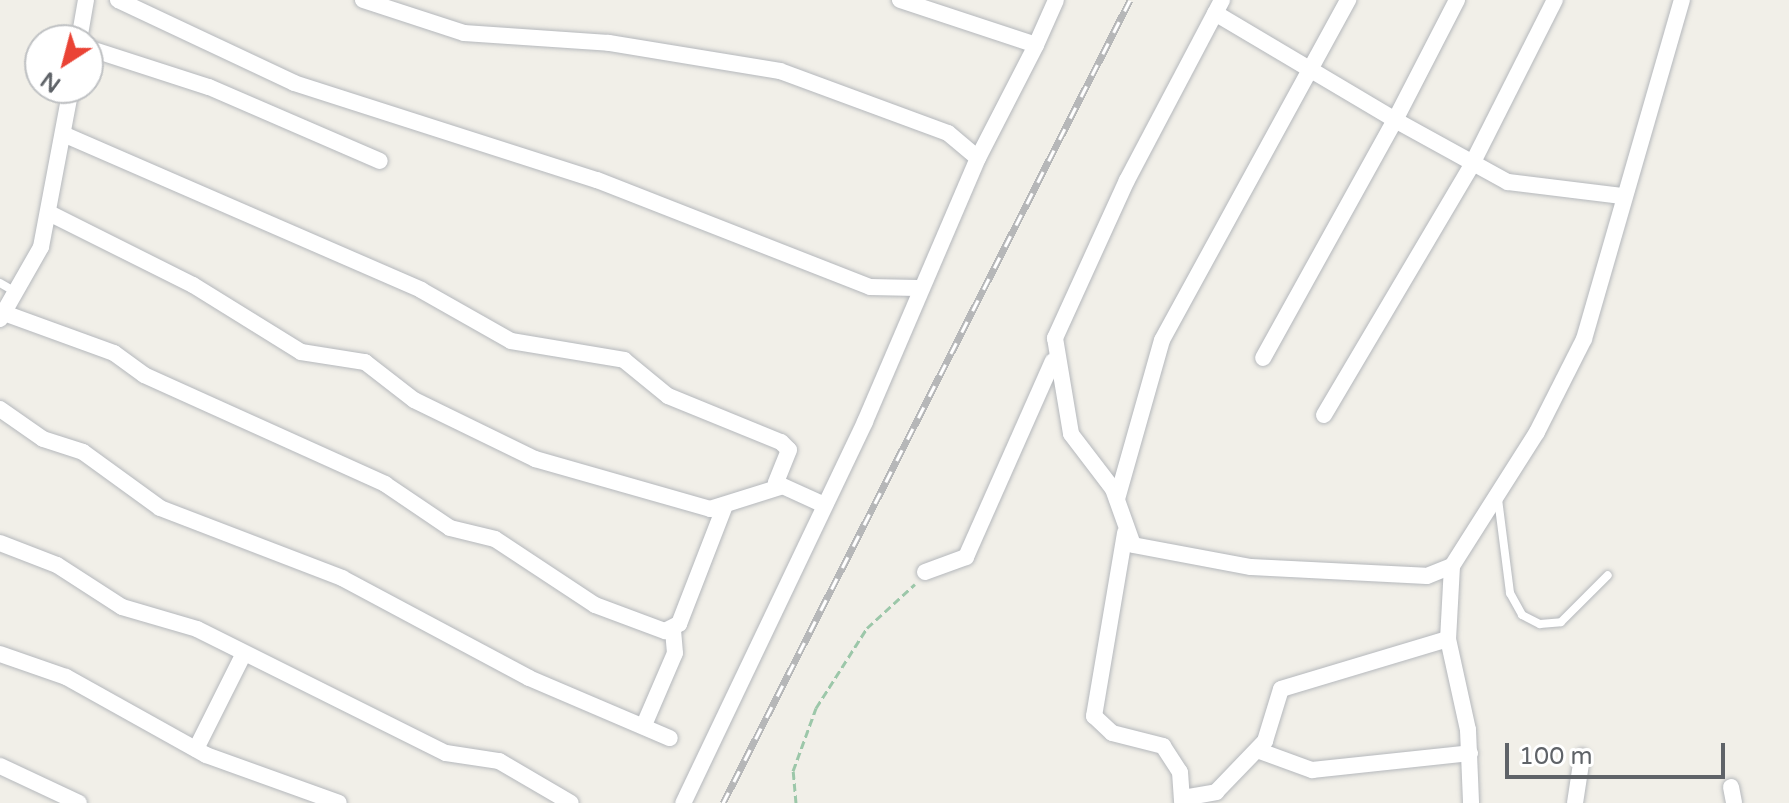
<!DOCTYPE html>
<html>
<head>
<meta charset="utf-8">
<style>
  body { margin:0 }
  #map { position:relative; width:1789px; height:803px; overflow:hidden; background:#f1efe8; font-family:"Varela Round",sans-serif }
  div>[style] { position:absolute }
  .path>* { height:3px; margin-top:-1.5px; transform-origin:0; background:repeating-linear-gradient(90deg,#9cc7a9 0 8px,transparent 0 12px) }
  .roads { filter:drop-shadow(0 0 2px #b5b8bc) drop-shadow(0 0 2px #b5b8bc) }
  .service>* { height:8px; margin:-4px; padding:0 4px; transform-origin:4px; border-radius:4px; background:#fff }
  .minor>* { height:16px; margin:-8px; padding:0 8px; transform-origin:8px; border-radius:8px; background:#fff }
  .rail>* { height:7px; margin-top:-3.5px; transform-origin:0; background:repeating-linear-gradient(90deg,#fff 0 12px,#b6b7b8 0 24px); box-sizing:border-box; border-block:2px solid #b6b7b8 }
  span { translate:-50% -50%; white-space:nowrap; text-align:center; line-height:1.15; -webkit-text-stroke:7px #fff; paint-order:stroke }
  .north { position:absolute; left:24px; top:24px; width:80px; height:80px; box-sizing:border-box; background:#fff; border:2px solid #bfc1c3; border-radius:50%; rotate:216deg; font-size:22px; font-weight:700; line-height:32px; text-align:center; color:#5f6368 }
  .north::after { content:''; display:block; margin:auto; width:28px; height:36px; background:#ea4335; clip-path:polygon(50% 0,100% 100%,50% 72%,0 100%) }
  .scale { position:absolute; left:1505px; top:743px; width:220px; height:36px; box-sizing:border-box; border:4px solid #5f6368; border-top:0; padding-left:10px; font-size:24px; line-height:28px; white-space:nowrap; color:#5f6368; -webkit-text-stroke:6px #fff; paint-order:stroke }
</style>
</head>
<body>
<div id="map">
  <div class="path">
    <i style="left:796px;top:803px;width:32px;rotate:-95deg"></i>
    <i style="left:793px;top:771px;width:67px;rotate:-69.9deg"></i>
    <i style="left:816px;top:708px;width:95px;rotate:-57.5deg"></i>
    <i style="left:867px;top:628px;width:65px;rotate:-42.5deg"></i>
  </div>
  <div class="roads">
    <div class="service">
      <i style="left:0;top:283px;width:20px;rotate:30deg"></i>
      <i style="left:1498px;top:499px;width:95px;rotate:82.7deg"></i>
      <i style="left:1510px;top:593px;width:25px;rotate:61deg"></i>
      <i style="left:1522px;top:615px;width:20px;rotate:27deg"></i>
      <i style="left:1540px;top:624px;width:21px;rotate:-5deg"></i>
      <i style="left:1561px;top:622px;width:66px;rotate:-45deg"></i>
    </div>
    <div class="minor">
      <i style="left:118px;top:0;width:195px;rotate:25.2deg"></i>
      <i style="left:294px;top:83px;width:318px;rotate:17.8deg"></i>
      <i style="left:597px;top:180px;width:293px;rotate:21.4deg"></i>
      <i style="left:870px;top:287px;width:47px;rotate:1.2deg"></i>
      <i style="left:363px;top:0;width:106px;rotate:18.1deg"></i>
      <i style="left:464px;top:33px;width:145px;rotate:3.9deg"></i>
      <i style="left:609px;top:43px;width:173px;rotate:9.3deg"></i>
      <i style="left:780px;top:71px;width:179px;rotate:20.3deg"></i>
      <i style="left:948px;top:133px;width:39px;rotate:40deg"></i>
      <i style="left:978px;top:158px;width:287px;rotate:113.2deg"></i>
      <i style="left:865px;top:422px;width:422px;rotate:115.5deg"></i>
      <i style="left:900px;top:0;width:143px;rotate:18.3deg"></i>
      <i style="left:1036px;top:45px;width:49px;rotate:-66deg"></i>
      <i style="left:1222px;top:0;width:204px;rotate:117.8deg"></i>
      <i style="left:1127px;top:180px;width:174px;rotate:114.5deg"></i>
      <i style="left:1055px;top:338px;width:97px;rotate:80.5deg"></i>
      <i style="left:1071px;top:434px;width:69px;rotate:52.6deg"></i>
      <i style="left:1113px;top:489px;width:59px;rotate:70.3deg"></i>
      <i style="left:1133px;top:545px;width:120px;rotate:10.6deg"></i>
      <i style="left:1251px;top:567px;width:176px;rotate:2.9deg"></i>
      <i style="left:1427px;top:576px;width:27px;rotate:-22deg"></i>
      <i style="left:1452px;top:566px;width:159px;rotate:-57.6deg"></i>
      <i style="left:1537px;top:432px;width:104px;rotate:-63.2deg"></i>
      <i style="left:1584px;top:339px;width:353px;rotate:-73.9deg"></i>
      <i style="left:1457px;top:0;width:135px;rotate:117.3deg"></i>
      <i style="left:1395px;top:120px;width:129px;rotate:28.8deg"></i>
      <i style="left:1508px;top:182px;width:115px;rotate:7deg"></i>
      <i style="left:1215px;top:13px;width:209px;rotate:30.7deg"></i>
      <i style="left:1395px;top:120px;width:272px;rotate:119deg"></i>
      <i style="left:79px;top:40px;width:41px;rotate:-80.1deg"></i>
      <i style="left:88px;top:48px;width:127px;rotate:17.9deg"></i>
      <i style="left:209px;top:87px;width:186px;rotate:23.4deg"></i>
      <i style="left:63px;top:134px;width:391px;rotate:23.5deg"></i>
      <i style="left:421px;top:290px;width:103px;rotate:29.5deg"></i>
      <i style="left:511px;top:341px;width:115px;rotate:9.5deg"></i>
      <i style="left:624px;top:360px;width:57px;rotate:39.3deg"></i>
      <i style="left:668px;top:396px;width:122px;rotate:22.2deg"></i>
      <i style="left:781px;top:442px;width:11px;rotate:45deg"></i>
      <i style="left:789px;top:450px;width:35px;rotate:112deg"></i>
      <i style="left:776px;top:483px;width:51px;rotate:24.5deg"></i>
      <i style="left:978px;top:158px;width:127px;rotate:-62.8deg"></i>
      <i style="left:51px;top:214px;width:159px;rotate:26.6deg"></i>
      <i style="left:193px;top:285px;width:127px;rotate:31.8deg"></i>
      <i style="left:301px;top:352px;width:65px;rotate:8.9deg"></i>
      <i style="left:365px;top:362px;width:62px;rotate:37.8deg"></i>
      <i style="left:414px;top:400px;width:135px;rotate:26deg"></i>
      <i style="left:535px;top:459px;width:182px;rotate:15.9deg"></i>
      <i style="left:710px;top:509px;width:73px;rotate:-17.4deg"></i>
      <i style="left:4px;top:313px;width:117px;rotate:20deg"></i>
      <i style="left:114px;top:353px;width:37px;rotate:36deg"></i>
      <i style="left:144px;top:375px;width:265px;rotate:24.3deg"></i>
      <i style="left:385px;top:484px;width:78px;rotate:34.1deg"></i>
      <i style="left:450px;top:528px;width:46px;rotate:13.7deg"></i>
      <i style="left:495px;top:539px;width:120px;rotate:33.4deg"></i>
      <i style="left:595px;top:605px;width:75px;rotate:20.4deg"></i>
      <i style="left:665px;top:631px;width:16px;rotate:-27deg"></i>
      <i style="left:679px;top:624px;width:124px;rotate:-68.8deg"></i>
      <i style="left:0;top:319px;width:83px;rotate:-60.3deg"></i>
      <i style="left:41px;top:247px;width:162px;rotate:-79.3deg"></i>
      <i style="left:0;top:409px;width:52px;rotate:34.9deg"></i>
      <i style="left:43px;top:439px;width:42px;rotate:18deg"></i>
      <i style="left:83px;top:452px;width:95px;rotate:36deg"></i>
      <i style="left:160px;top:508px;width:195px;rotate:21deg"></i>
      <i style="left:342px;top:578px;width:212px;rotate:28.1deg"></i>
      <i style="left:529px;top:678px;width:153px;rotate:23.1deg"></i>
      <i style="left:1324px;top:415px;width:289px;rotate:-59.4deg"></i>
      <i style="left:1471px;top:166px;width:186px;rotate:-63.2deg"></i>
      <i style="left:1117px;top:499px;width:165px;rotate:-74.2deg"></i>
      <i style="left:1162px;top:340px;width:388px;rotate:-61.3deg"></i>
      <i style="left:1125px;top:533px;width:186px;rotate:99.6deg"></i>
      <i style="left:1094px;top:716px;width:25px;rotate:43deg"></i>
      <i style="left:1112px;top:733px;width:53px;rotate:14.3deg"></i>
      <i style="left:1163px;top:746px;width:31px;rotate:57deg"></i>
      <i style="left:1180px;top:772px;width:31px;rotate:86deg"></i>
      <i style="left:0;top:543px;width:61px;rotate:21.1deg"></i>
      <i style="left:57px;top:565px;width:77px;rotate:32.9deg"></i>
      <i style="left:122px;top:607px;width:78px;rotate:16.3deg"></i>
      <i style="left:197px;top:629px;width:278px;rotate:26.5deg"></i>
      <i style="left:446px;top:753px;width:54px;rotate:8.6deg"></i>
      <i style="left:499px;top:761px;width:83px;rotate:30.3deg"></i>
      <i style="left:1452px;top:566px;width:73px;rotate:93.1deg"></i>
      <i style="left:1448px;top:639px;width:93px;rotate:77.6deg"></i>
      <i style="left:1468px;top:730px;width:73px;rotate:87.6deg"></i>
      <i style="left:925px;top:572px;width:44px;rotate:-20.1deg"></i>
      <i style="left:966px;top:557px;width:214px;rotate:-66.1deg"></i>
      <i style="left:0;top:654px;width:70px;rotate:19.2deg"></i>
      <i style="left:66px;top:677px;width:160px;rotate:29.1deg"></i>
      <i style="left:206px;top:755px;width:141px;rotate:19.8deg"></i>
      <i style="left:644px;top:725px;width:78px;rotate:-66.7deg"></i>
      <i style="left:675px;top:653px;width:22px;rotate:-95deg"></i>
      <i style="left:196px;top:749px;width:107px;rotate:-63.4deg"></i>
      <i style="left:1257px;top:750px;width:59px;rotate:20deg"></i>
      <i style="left:1312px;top:770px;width:159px;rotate:-6.1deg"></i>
      <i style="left:0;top:766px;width:87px;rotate:25.1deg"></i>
      <i style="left:1731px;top:787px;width:16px;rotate:79deg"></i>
      <i style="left:1183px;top:798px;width:34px;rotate:-10deg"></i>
      <i style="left:1216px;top:792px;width:71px;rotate:-46.1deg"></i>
      <i style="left:1265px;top:741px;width:54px;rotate:-72.9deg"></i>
      <i style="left:1281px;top:689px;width:174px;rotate:-16.7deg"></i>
      <i style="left:1575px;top:803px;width:47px;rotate:-81.3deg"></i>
    </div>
  </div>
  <div class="rail">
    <i style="left:723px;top:803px;width:900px;rotate:-63.12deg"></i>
  </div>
  <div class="north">N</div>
  <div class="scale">100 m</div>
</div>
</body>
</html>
